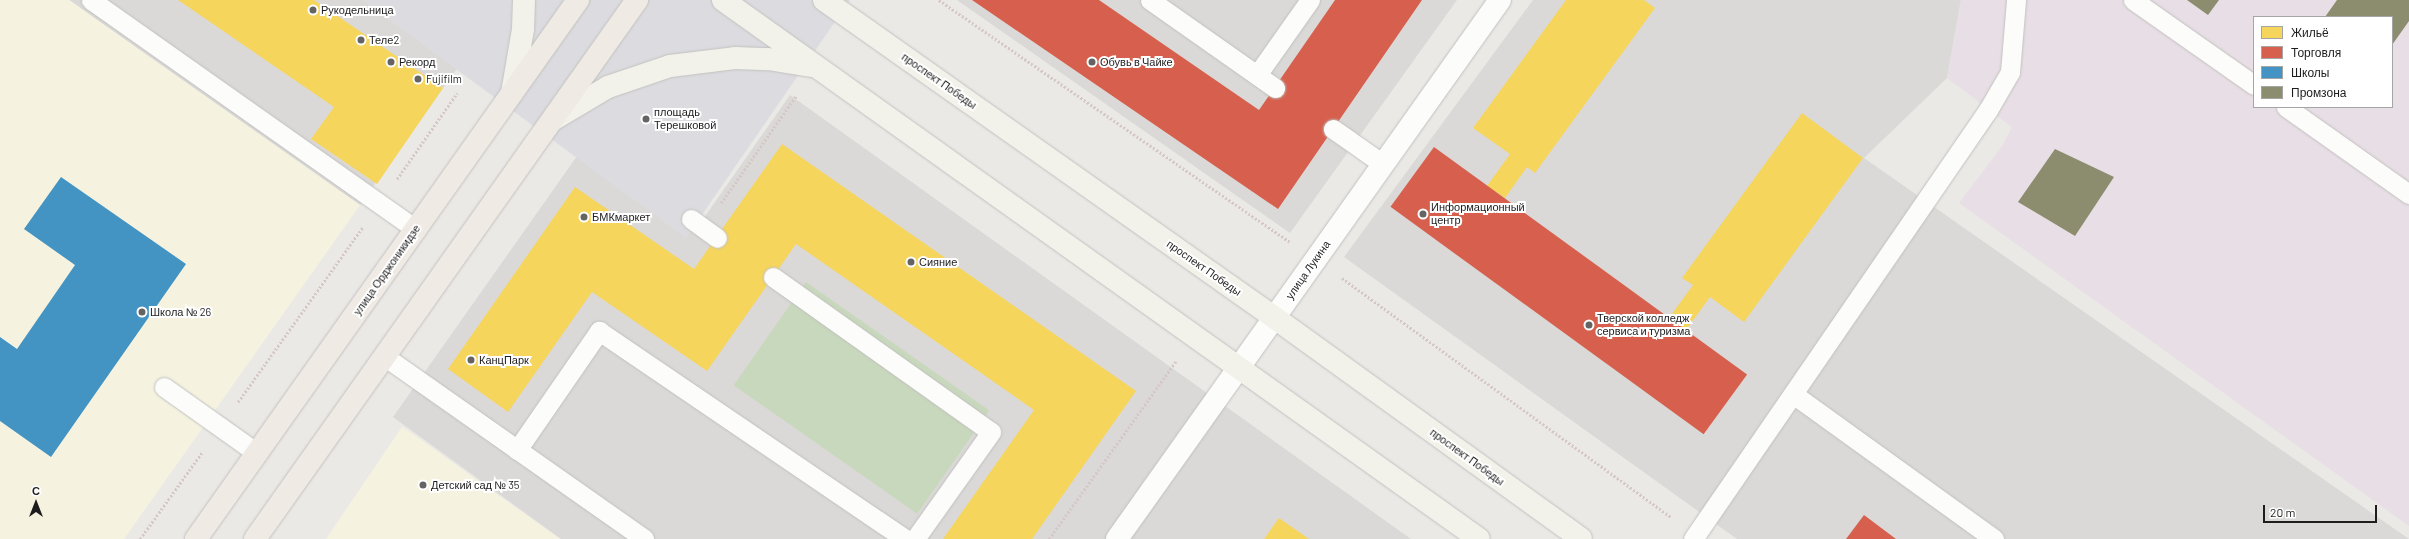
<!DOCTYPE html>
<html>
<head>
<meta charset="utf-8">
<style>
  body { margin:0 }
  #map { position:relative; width:2409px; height:539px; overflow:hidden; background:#ebe9e6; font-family:Barlow,sans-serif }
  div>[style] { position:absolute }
  .residential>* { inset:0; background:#dad9d7 }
  .industrial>* { inset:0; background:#e8dee5 }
  .education>* { inset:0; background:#f5f3e0 }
  .forest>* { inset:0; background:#c8d8bc; transform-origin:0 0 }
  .plaza>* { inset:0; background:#dcdce0 }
  .homes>* { inset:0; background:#f6d55c }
  .shops>* { inset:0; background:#d6604d; transform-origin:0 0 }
  .schools>* { inset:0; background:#4393c3 }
  .industry>* { inset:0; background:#8c8c6e }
  .path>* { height:2.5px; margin-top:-1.25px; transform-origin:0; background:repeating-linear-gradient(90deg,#d5c7c6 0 2px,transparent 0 4px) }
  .roads { filter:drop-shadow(0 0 1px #c2c1c0) drop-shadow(0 0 1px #c2c1c0) }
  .service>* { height:19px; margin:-9.5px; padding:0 9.5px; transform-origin:9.5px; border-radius:9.5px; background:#fcfcfb }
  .minor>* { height:22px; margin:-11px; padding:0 11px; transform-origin:11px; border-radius:11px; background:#fcfcfb }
  .secondary>* { height:22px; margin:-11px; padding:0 11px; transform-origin:11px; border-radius:11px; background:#f2f2ea }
  .primary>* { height:22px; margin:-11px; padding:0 11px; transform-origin:11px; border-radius:11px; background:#efeae4 }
  .dots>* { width:11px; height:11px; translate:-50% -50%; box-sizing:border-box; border:2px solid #fff; border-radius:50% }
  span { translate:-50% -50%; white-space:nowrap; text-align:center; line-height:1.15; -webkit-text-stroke:4px #fff; paint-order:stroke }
  .poi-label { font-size:11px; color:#1d1d1d }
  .left { translate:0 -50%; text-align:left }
  .street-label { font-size:11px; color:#1d1d1d }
  .legend { position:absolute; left:2253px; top:16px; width:140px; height:92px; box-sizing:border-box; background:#fff; border:1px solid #a5a5a5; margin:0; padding:5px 7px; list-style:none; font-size:12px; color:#1d1d1d }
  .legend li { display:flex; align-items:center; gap:8px; height:20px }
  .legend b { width:20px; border:1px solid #a5a5a5 }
  .north { position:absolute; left:16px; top:483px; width:40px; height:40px; -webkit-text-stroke:3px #fff; paint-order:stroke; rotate:0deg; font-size:11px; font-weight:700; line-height:16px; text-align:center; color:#1d1d1d }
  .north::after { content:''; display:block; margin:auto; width:14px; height:18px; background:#1d1d1d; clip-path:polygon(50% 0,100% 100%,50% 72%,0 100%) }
  .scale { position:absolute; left:2263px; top:505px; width:114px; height:18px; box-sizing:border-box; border:2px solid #1d1d1d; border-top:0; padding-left:5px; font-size:12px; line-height:14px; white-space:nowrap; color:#1d1d1d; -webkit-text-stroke:3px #fff; paint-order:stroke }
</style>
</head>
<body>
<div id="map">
  <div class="residential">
    <i style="clip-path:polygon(69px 0,378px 0,463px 60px,360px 205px)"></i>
    <i style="clip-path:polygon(957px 0,1457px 0,1290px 233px)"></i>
    <i style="clip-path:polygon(1533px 0,1961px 0,1947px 78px,1864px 158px,2409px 539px,1737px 539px,1344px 257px)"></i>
    <i style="clip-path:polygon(790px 95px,1411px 539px,561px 539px,393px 417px,582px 149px,694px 232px)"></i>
  </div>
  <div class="industrial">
    <i style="clip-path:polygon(evenodd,1961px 0,2409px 0,2409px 526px,1959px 203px,2002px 146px,2012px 127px,1947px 78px,1961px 0,2254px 17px,2392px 17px,2392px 107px,2254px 107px,2254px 17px)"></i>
  </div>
  <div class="education">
    <i style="clip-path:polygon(0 0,69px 0,360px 205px,124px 539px,0 539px)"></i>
    <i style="clip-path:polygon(402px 427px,407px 430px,560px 539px,326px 539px)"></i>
  </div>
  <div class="forest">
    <i style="left:806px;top:282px;width:224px;height:126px;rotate:35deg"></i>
  </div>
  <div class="plaza">
    <i style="clip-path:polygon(362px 0,850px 0,686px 238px)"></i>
  </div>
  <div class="homes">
    <i style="clip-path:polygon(178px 0,314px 0,443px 88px,377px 184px,311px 139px,334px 107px)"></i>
    <i style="clip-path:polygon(1566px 0,1644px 0,1655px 8px,1535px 173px,1527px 167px,1505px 198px,1487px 186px,1510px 154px,1473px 128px)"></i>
    <i style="clip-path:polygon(1802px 113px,1863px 158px,1744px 322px,1710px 297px,1686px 330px,1669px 318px,1693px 285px,1682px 278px)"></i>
    <i style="clip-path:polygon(782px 144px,1136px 391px,1032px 539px,943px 539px,1034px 410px,796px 244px,707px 371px,592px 292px,508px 412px,448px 369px,575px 187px,694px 269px)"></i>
    <i style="clip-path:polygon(1279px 518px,1309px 539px,1264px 539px)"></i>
  </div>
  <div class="shops">
    <i style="clip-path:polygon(972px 0,1099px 0,1259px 110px,1335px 0,1422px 0,1278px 209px)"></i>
    <i style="left:1434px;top:147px;width:387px;height:74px;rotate:36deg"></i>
    <i style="clip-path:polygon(1864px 515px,1896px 539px,1846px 539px)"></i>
  </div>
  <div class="schools">
    <i style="clip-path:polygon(61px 177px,186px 264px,51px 457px,0 421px,0 337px,17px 349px,75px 265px,24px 229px)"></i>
  </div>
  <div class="industry">
    <i style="clip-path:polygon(2187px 0,2219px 0,2208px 15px)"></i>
    <i style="clip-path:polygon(2337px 0,2409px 0,2409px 21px,2392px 45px,2392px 17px,2325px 17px)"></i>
    <i style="clip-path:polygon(2055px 149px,2114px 177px,2075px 236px,2018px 202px)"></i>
  </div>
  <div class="path">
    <i style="left:939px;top:0;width:426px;rotate:34.6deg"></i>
    <i style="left:397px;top:179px;width:105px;rotate:-55.1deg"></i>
    <i style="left:721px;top:203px;width:131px;rotate:-55deg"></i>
    <i style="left:1342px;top:278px;width:407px;rotate:36deg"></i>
    <i style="left:238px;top:402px;width:214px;rotate:-54.5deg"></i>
    <i style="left:140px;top:539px;width:108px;rotate:-54.4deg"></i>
    <i style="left:1049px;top:539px;width:219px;rotate:-54.5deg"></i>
  </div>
  <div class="roads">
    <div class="service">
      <i style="left:91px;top:0;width:398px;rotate:35.2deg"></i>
      <i style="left:1150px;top:0;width:153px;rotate:35.1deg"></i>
      <i style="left:2133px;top:0;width:148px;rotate:35.1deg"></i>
      <i style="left:1257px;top:75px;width:92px;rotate:-54.8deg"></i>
      <i style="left:2286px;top:107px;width:151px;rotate:35.3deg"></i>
      <i style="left:1333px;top:129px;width:61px;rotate:35deg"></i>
      <i style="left:691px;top:219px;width:32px;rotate:36deg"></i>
      <i style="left:773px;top:277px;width:267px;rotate:35.4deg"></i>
      <i style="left:991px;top:432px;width:131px;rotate:125.4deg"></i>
      <i style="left:384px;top:356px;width:318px;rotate:35.1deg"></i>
      <i style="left:164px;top:387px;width:114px;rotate:35.4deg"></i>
      <i style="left:1793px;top:394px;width:248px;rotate:35.8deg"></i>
      <i style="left:517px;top:450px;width:145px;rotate:-55.4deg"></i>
      <i style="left:599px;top:331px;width:370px;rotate:34.2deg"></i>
      <i style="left:1693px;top:539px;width:521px;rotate:-55.49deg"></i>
      <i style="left:1988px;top:110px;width:44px;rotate:-59.9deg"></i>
      <i style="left:2010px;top:72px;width:72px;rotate:-85.2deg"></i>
    </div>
    <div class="minor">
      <i style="left:1117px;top:539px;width:661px;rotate:-54.6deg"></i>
    </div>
    <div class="secondary">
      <i style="left:723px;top:0;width:928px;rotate:35.49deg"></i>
      <i style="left:824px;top:0;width:552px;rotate:35.19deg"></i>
      <i style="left:1275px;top:318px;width:377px;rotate:35.8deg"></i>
      <i style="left:512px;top:93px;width:65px;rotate:-80.2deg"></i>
      <i style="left:523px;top:29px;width:29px;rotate:-88deg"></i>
      <i style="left:554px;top:119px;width:63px;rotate:-30.7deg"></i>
      <i style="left:608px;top:87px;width:65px;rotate:-18.7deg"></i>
      <i style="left:670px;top:66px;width:65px;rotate:-7deg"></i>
      <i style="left:735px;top:58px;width:33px;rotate:2deg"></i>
      <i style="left:768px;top:59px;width:45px;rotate:9deg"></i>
    </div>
    <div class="primary">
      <i style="left:196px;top:539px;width:661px;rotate:-54.67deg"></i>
      <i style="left:255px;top:539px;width:661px;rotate:-54.67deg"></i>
    </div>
  </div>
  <div class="dots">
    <i style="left:313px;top:10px;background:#656463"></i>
    <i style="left:361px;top:40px;background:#656463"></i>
    <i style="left:391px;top:62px;background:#656463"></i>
    <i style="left:1092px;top:62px;background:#656463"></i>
    <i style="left:418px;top:79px;background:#656463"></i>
    <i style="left:646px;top:119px;background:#656463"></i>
    <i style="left:1423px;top:214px;background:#656463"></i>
    <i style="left:584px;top:217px;background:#656463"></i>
    <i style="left:911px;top:262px;background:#656463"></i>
    <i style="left:142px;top:312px;background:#656463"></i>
    <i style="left:1589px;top:325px;background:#656463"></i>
    <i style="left:471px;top:360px;background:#656463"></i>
    <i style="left:423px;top:485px;background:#656463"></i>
  </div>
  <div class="poi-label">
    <span class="left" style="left:321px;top:10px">Рукодельница</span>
    <span class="left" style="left:369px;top:40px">Теле2</span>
    <span class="left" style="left:399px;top:62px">Рекорд</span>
    <span class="left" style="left:1100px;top:62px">Обувь в Чайке</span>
    <span class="left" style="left:426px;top:79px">Fujifilm</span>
    <span class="left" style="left:654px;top:119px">площадь<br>Терешковой</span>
    <span class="left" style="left:1431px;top:214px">Информационный<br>центр</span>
    <span class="left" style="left:592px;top:217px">БМКмаркет</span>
    <span class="left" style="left:919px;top:262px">Сияние</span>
    <span class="left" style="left:150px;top:312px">Школа № 26</span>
    <span class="left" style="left:1597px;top:325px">Тверской колледж<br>сервиса и туризма</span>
    <span class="left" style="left:479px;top:360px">КанцПарк</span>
    <span class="left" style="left:431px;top:485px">Детский сад № 35</span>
  </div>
  <div class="street-label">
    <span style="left:939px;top:81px;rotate:35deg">проспект Победы</span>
    <span style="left:1204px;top:268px;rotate:35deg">проспект Победы</span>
    <span style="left:387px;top:270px;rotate:-55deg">улица Орджоникидзе</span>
    <span style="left:1308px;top:270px;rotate:-55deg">улица Лукина</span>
    <span style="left:1467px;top:457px;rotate:36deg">проспект Победы</span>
  </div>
  <ul class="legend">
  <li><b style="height:11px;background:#f6d55c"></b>Жильё</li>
  <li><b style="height:11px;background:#d6604d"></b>Торговля</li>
  <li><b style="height:11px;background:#4393c3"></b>Школы</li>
  <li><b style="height:11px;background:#8c8c6e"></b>Промзона</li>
  </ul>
  <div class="north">С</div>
  <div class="scale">20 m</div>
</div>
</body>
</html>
